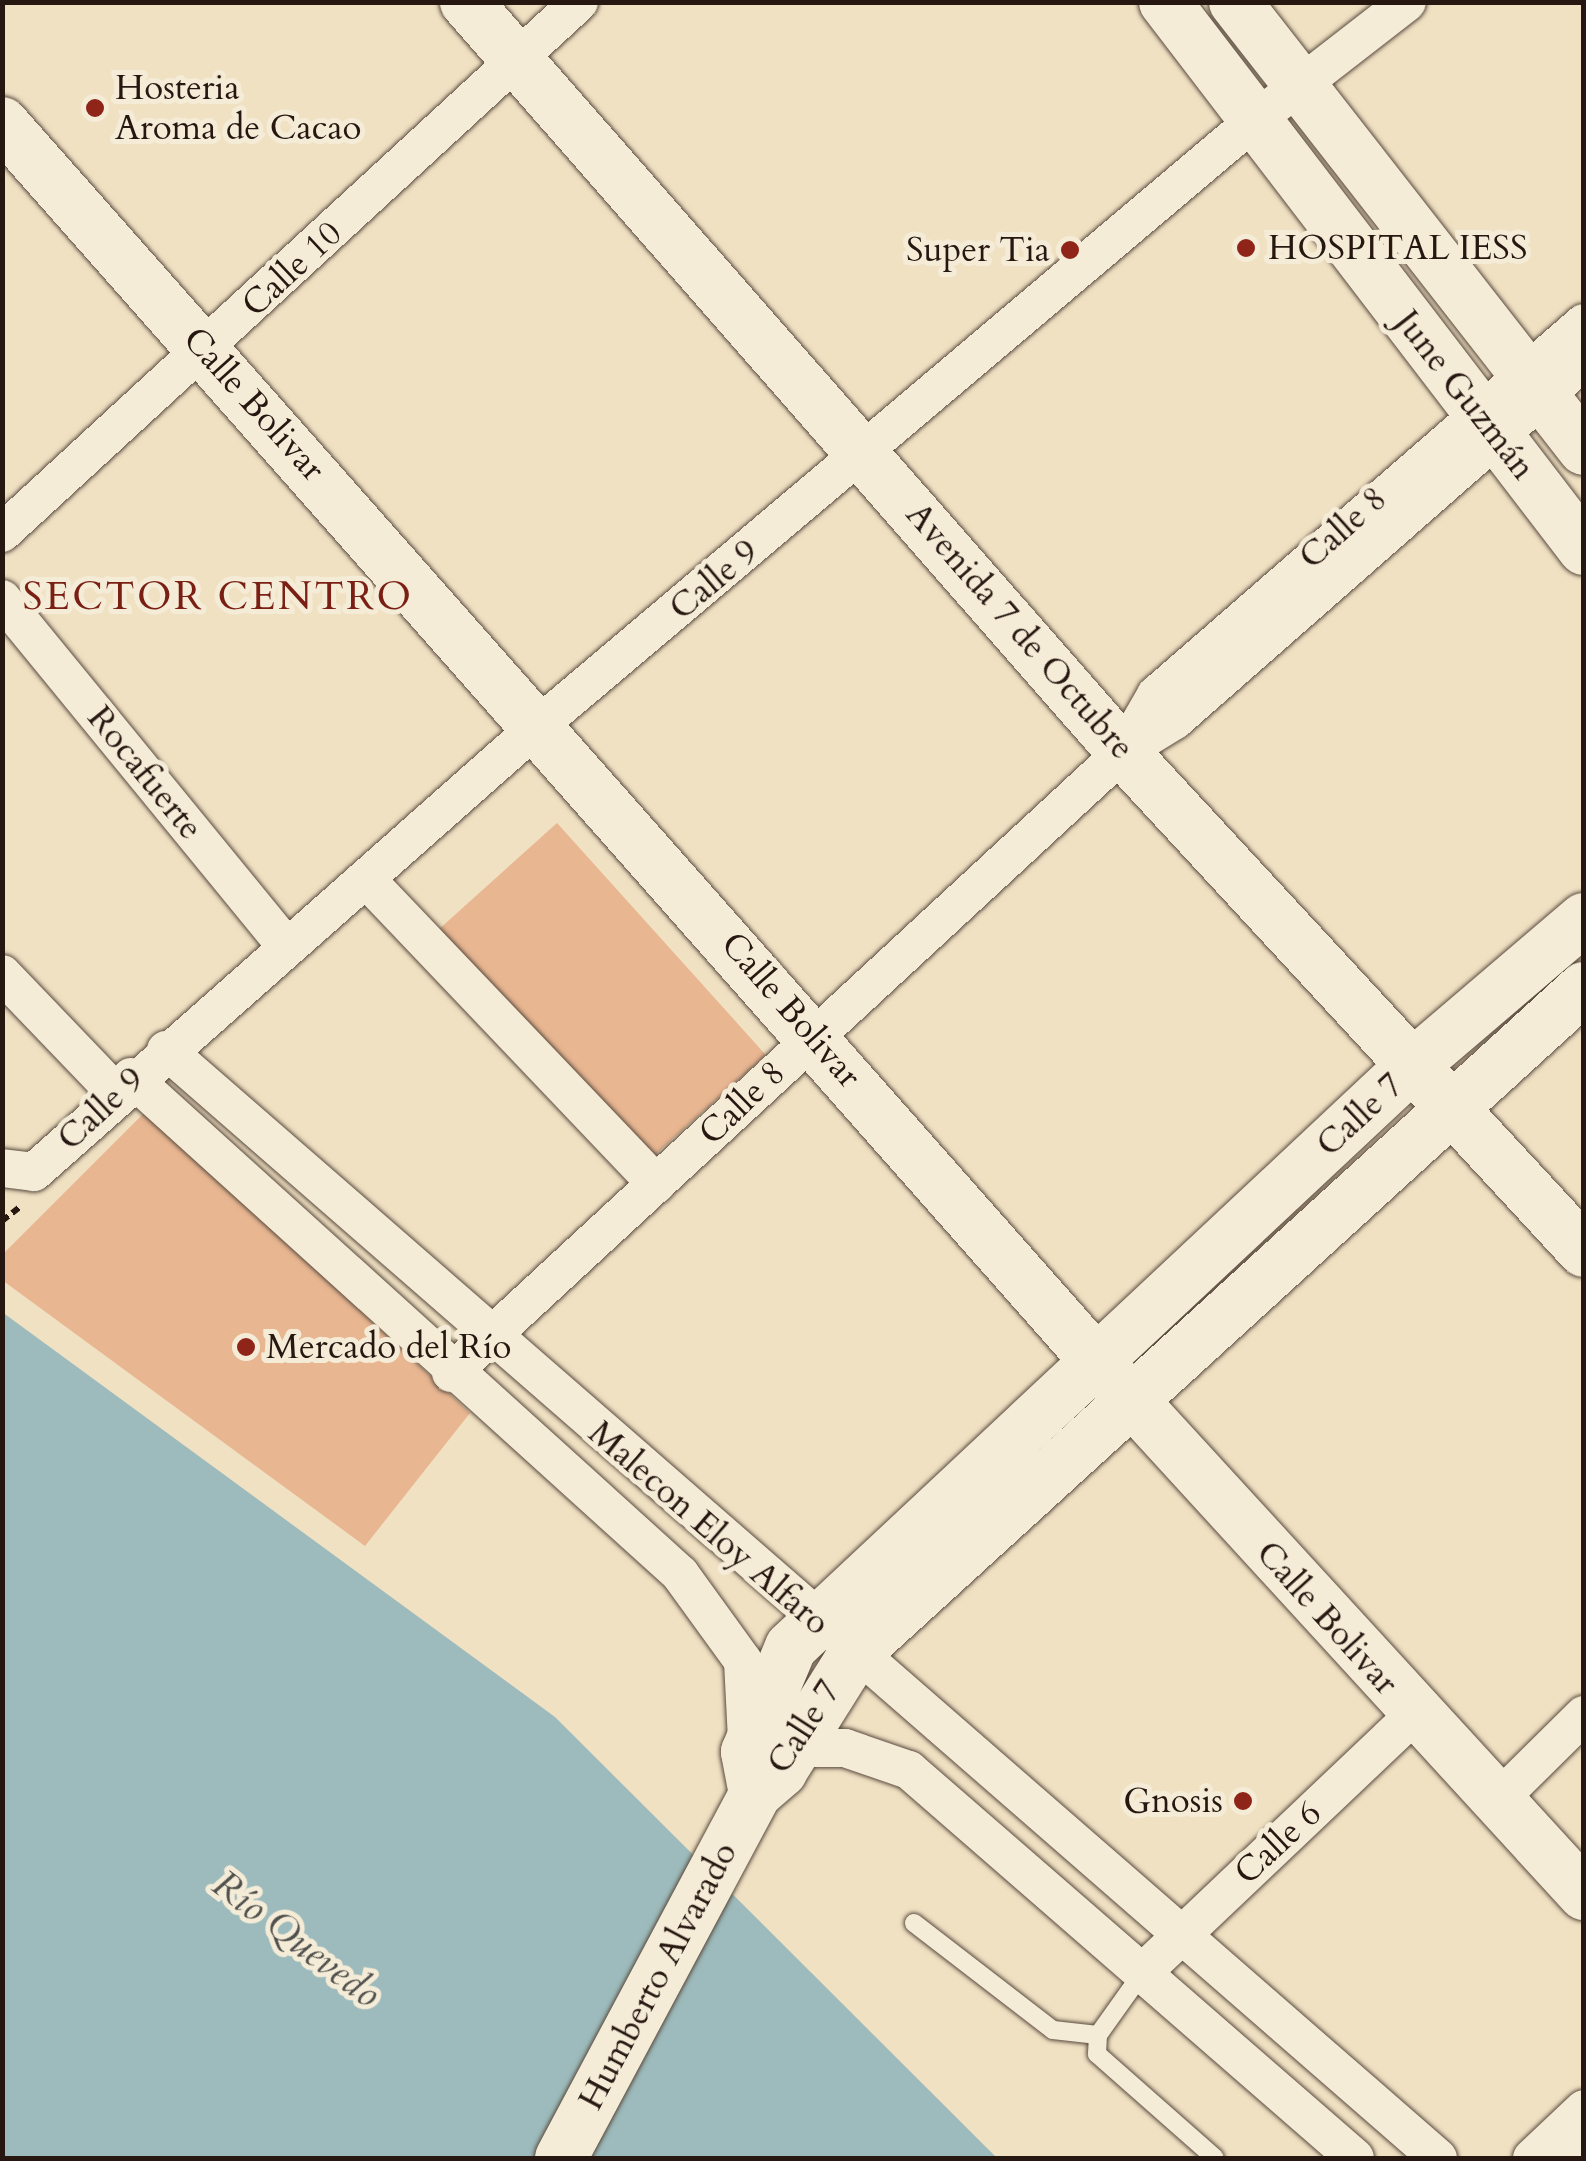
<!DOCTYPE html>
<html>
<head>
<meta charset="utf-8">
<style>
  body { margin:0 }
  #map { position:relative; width:1586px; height:2161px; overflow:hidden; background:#f0e1c3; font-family:Cardo,serif }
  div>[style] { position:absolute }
  .water>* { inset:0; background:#9dbbbc }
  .building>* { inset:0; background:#e8b691; transform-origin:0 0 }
  .path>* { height:6px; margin-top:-3px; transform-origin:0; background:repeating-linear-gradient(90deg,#271711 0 8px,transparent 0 13px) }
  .roads { filter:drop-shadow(0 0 2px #594a3e) drop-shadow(0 0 2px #594a3e) }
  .lane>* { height:18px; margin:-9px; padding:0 9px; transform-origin:9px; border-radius:9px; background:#f5ecd8 }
  .street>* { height:38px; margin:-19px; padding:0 19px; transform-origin:19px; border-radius:19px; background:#f5ecd8 }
  .secondary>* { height:52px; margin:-26px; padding:0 26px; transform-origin:26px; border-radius:26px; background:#f5ecd8 }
  .dots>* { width:28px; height:28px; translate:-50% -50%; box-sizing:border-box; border:5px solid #f5ecd8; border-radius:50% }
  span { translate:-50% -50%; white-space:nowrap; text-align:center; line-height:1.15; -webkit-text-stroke:10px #f5ecd8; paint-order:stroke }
  .poi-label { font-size:35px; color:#271711 }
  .left { translate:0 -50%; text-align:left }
  .right { translate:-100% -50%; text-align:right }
  .street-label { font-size:35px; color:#271711 }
  .water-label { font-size:38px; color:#50504d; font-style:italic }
  .quarter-label { font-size:40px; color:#7a1f14; letter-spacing:2.5px }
  .frame { position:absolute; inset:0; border:5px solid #271711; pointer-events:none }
</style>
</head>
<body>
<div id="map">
  <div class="water">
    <i style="clip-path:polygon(2px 1312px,555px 1717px,997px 2158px,3px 2158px)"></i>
  </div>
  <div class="building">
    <i style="left:557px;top:823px;width:312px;height:163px;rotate:48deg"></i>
    <i style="clip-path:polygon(146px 1111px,470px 1413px,365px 1546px,2px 1280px,2px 1255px)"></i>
  </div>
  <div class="path">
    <i style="left:2px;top:1221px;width:24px;rotate:-38deg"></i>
  </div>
  <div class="roads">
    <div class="lane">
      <i style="left:914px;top:1923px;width:175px;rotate:37.6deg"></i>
      <i style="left:1053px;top:2030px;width:45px;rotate:6.3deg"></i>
      <i style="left:1143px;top:1972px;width:77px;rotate:125.5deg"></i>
      <i style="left:1098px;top:2035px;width:19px;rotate:93deg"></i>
      <i style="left:1097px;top:2054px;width:157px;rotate:41.4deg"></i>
    </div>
    <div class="street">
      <i style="left:2px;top:533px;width:784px;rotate:-42.62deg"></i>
      <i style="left:2px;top:599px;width:450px;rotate:50.7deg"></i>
      <i style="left:1126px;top:747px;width:60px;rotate:-60deg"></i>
      <i style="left:1156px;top:695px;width:567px;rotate:-41deg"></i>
      <i style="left:366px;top:879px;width:421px;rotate:46.4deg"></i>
      <i style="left:2px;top:974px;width:163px;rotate:46.2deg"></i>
      <i style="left:166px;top:1050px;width:1687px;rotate:41.06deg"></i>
      <i style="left:131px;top:1077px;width:741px;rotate:42.15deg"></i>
      <i style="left:680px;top:1574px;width:107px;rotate:54.1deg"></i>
      <i style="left:743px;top:1661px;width:78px;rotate:87.1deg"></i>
      <i style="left:2px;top:1168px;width:32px;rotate:7deg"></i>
      <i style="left:34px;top:1172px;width:674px;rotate:-41.51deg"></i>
      <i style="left:539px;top:725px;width:937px;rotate:-40.2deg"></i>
      <i style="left:1255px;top:120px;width:192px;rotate:-37.8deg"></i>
      <i style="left:451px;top:1373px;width:915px;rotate:-42.74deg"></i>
      <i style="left:1123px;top:752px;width:61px;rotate:-31.6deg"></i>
      <i style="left:1175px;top:720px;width:544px;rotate:-41.28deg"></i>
      <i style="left:792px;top:1748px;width:53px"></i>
      <i style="left:845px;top:1748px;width:68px;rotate:19deg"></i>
      <i style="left:909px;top:1770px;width:591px;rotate:41.02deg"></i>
      <i style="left:1498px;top:1800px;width:121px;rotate:-44.7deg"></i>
      <i style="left:1143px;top:1972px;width:373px;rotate:-43.5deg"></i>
      <i style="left:1532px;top:2158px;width:71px;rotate:-43.3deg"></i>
      <i style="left:1577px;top:2158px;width:9px;rotate:-41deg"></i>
    </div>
    <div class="secondary">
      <i style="left:466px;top:2px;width:997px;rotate:48.78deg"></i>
      <i style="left:1123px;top:752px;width:679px;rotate:47.27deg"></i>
      <i style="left:1165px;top:2px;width:689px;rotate:52.55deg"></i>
      <i style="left:1235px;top:2px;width:567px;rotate:52.02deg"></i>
      <i style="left:2px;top:123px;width:1652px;rotate:48.53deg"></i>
      <i style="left:1096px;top:1361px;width:723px;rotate:47.52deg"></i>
      <i style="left:755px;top:1794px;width:43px;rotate:-100.8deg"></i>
      <i style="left:747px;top:1752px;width:114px;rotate:-67.3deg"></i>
      <i style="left:791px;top:1647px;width:852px;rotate:-43.1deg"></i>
      <i style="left:1413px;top:1065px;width:225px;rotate:-40.5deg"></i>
      <i style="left:561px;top:2158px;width:412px;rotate:-61.9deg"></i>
      <i style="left:755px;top:1794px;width:35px;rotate:-41deg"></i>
      <i style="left:781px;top:1771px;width:139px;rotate:-57.9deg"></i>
      <i style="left:855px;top:1653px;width:987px;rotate:-42.37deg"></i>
    </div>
  </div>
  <div class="dots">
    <i style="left:95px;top:108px;background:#8f2418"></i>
    <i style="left:1246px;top:248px;background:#8f2418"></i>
    <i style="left:1070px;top:250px;background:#8f2418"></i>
    <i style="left:246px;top:1347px;background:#8f2418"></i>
    <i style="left:1243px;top:1801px;background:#8f2418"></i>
  </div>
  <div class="poi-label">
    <span class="left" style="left:115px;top:108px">Hosteria<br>Aroma de Cacao</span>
    <span class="left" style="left:1268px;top:248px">HOSPITAL IESS</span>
    <span class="right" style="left:1050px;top:250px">Super Tia</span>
    <span class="left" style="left:266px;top:1347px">Mercado del Río</span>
    <span class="right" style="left:1223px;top:1801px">Gnosis</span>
  </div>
  <div class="street-label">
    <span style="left:292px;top:269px;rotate:-43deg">Calle 10</span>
    <span style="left:1465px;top:395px;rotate:52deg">June Guzmán</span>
    <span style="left:254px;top:404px;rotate:48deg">Calle Bolivar</span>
    <span style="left:1343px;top:528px;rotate:-42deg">Calle 8</span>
    <span style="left:714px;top:580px;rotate:-40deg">Calle 9</span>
    <span style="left:1020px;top:631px;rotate:49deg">Avenida 7 de Octubre</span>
    <span style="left:145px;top:773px;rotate:51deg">Rocafuerte</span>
    <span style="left:791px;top:1010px;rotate:49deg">Calle Bolivar</span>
    <span style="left:742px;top:1103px;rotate:-44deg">Calle 8</span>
    <span style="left:101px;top:1109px;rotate:-43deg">Calle 9</span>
    <span style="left:1360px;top:1115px;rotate:-43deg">Calle 7</span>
    <span style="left:709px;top:1528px;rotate:41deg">Malecon Eloy Alfaro</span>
    <span style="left:1327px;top:1618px;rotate:48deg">Calle Bolivar</span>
    <span style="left:804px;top:1727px;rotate:-57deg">Calle 7</span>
    <span style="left:1278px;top:1843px;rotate:-43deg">Calle 6</span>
    <span style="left:658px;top:1976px;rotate:-62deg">Humberto Alvarado</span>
  </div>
  <div class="water-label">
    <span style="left:296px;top:1940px;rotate:37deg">Río Quevedo</span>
  </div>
  <div class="quarter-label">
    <span style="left:218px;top:597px">SECTOR CENTRO</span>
  </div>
  <div class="frame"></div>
</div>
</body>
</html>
